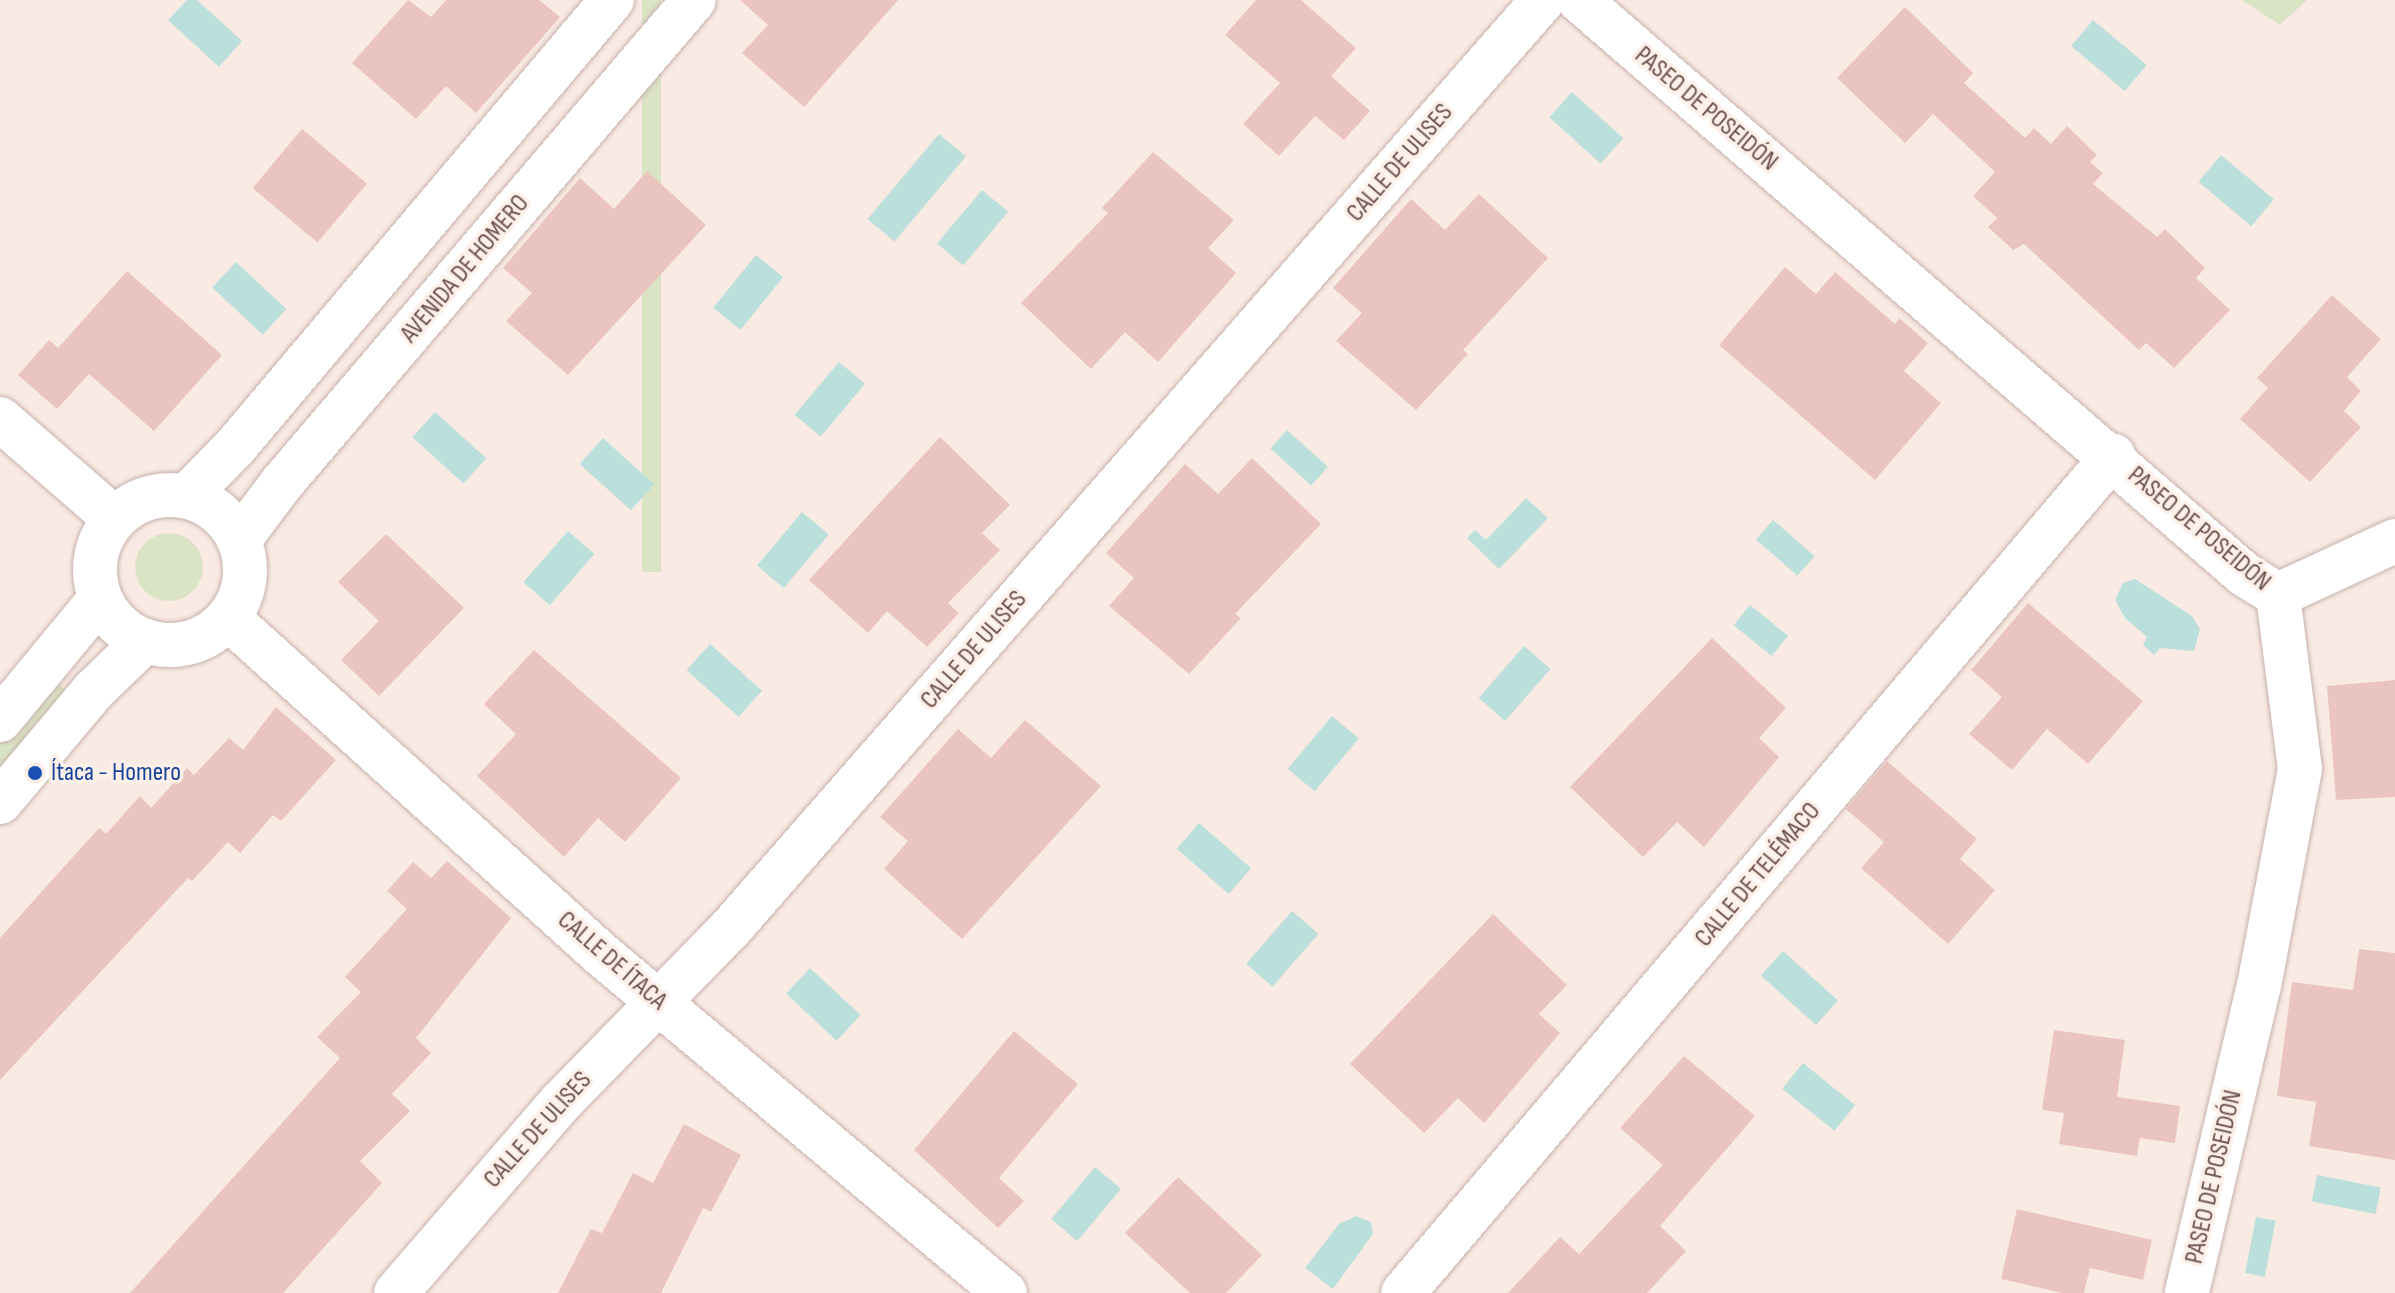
<!DOCTYPE html>
<html>
<head>
<meta charset="utf-8">
<style>
  body { margin:0 }
  #map { position:relative; width:2395px; height:1293px; overflow:hidden; background:#f9ebe4; font-family:"Sofia Sans Condensed",sans-serif }
  div>[style] { position:absolute }
  .green>* { inset:0; background:#dae4c5; transform-origin:0 0 }
  .round { border-radius:50% }
  .water>* { inset:0; background:#bbdfda; transform-origin:0 0 }
  .building>* { inset:0; background:#eac5bf; transform-origin:0 0 }
  .roads { filter:drop-shadow(0 0 2px #c8b1ac) drop-shadow(0 0 2px #c8b1ac) }
  .minor>* { height:44px; margin:-22px; padding:0 22px; transform-origin:22px; border-radius:22px; background:#fff }
  .minor>.ring { margin:-22px; padding:0; box-sizing:content-box; background:none; border:44px solid #fff; border-radius:50% }
  .dots>* { width:22px; height:22px; translate:-50% -50%; box-sizing:border-box; border:4px solid #fcf0e9; border-radius:50% }
  span { translate:-50% -50%; white-space:nowrap; text-align:center; line-height:1.15; -webkit-text-stroke:7px #fcf0e9; paint-order:stroke }
  .street-label { font-size:26px; color:#6d504d }
  .transit-label { font-size:26px; color:#164399 }
  .left { translate:0 -50%; text-align:left }
</style>
</head>
<body>
<div id="map">
  <div class="green">
    <i style="left:642px;top:0;width:19px;height:572px"></i>
    <i style="clip-path:polygon(2242px 0,2307px 0,2280px 25px)"></i>
    <i class="round" style="left:135px;top:533px;width:68px;height:68px"></i>
    <i style="clip-path:polygon(51px 678px,70px 694px,0 778px,0 739px)"></i>
  </div>
  <div class="water">
    <i style="clip-path:polygon(187px 0,197px 0,242px 41px,219px 67px,168px 20px)"></i>
    <i style="left:2093px;top:20px;width:70px;height:34px;rotate:40deg"></i>
    <i style="left:1572px;top:92px;width:69px;height:34px;rotate:42deg"></i>
    <i style="left:939px;top:134px;width:35px;height:111px;rotate:40deg"></i>
    <i style="left:2221px;top:155px;width:69px;height:35px;rotate:40deg"></i>
    <i style="left:982px;top:190px;width:34px;height:70px;rotate:40deg"></i>
    <i style="left:756px;top:255px;width:35px;height:68px;rotate:39deg"></i>
    <i style="left:236px;top:262px;width:69px;height:35px;rotate:43deg"></i>
    <i style="left:839px;top:362px;width:34px;height:69px;rotate:40deg"></i>
    <i style="left:435px;top:412px;width:69px;height:34px;rotate:42deg"></i>
    <i style="left:1287px;top:430px;width:55px;height:25px;rotate:42deg"></i>
    <i style="left:603px;top:438px;width:69px;height:35px;rotate:42deg"></i>
    <i style="clip-path:polygon(1526px 498px,1548px 518px,1499px 569px,1467px 538px,1475px 530px,1486px 540px)"></i>
    <i style="left:802px;top:512px;width:35px;height:70px;rotate:40deg"></i>
    <i style="left:1773px;top:520px;width:55px;height:26px;rotate:41deg"></i>
    <i style="left:568px;top:531px;width:35px;height:68px;rotate:41deg"></i>
    <i style="clip-path:polygon(2135px 579px,2192px 616px,2200px 629px,2194px 651px,2160px 648px,2154px 655px,2143px 645px,2147px 637px,2125px 618px,2115px 600px,2123px 583px)"></i>
    <i style="left:1750px;top:605px;width:49px;height:26px;rotate:39deg"></i>
    <i style="left:710px;top:644px;width:70px;height:35px;rotate:42deg"></i>
    <i style="left:1524px;top:646px;width:35px;height:69px;rotate:41deg"></i>
    <i style="left:1332px;top:716px;width:35px;height:69px;rotate:40deg"></i>
    <i style="left:1199px;top:823px;width:69px;height:34px;rotate:41deg"></i>
    <i style="left:1292px;top:911px;width:35px;height:70px;rotate:41deg"></i>
    <i style="left:1783px;top:951px;width:74px;height:33px;rotate:42deg"></i>
    <i style="left:810px;top:968px;width:69px;height:35px;rotate:43deg"></i>
    <i style="left:1803px;top:1063px;width:67px;height:33px;rotate:39deg"></i>
    <i style="left:1095px;top:1167px;width:34px;height:68px;rotate:40deg"></i>
    <i style="left:2317px;top:1175px;width:65px;height:27px;rotate:11deg"></i>
    <i style="clip-path:polygon(1356px 1216px,1371px 1222px,1373px 1234px,1333px 1289px,1305px 1268px,1339px 1224px)"></i>
    <i style="left:2256px;top:1217px;width:20px;height:57px;rotate:11deg"></i>
  </div>
  <div class="building">
    <i style="clip-path:polygon(408px 0,431px 17px,446px 0,539px 0,560px 17px,476px 113px,446px 86px,416px 119px,352px 63px)"></i>
    <i style="clip-path:polygon(740px 0,898px 0,804px 107px,742px 53px,768px 25px)"></i>
    <i style="clip-path:polygon(1256px 0,1301px 0,1356px 48px,1331px 76px,1370px 111px,1344px 140px,1315px 116px,1279px 156px,1243px 124px,1280px 83px,1225px 35px)"></i>
    <i style="clip-path:polygon(1905px 7px,1973px 73px,1964px 83px,2025px 138px,2034px 128px,2051px 144px,2067px 126px,2097px 155px,2090px 162px,2103px 173px,2093px 184px,2157px 237px,2165px 229px,2205px 268px,2196px 278px,2230px 310px,2174px 368px,2146px 343px,2139px 350px,2024px 244px,2013px 250px,1988px 227px,1997px 218px,1973px 196px,1995px 172px,1933px 114px,1905px 143px,1837px 78px)"></i>
    <i style="left:302px;top:129px;width:85px;height:77px;rotate:40deg"></i>
    <i style="clip-path:polygon(1153px 152px,1234px 220px,1208px 248px,1236px 273px,1158px 362px,1125px 332px,1091px 369px,1021px 303px,1108px 213px,1102px 208px)"></i>
    <i style="clip-path:polygon(647px 171px,706px 225px,568px 375px,506px 321px,532px 293px,503px 268px,580px 178px,614px 209px)"></i>
    <i style="clip-path:polygon(1479px 194px,1548px 258px,1463px 350px,1468px 354px,1416px 410px,1336px 341px,1362px 313px,1333px 288px,1411px 199px,1445px 230px)"></i>
    <i style="clip-path:polygon(1785px 267px,1816px 294px,1835px 272px,1895px 324px,1899px 318px,1928px 343px,1904px 371px,1941px 403px,1875px 480px,1719px 345px)"></i>
    <i style="clip-path:polygon(127px 271px,222px 355px,154px 431px,89px 374px,57px 409px,18px 375px,49px 340px,58px 348px)"></i>
    <i style="clip-path:polygon(2332px 295px,2381px 339px,2347px 377px,2361px 391px,2344px 411px,2361px 427px,2310px 482px,2240px 419px,2268px 388px,2257px 378px)"></i>
    <i style="clip-path:polygon(940px 437px,1010px 505px,982px 533px,1000px 550px,948px 603px,959px 613px,927px 647px,887px 611px,868px 633px,809px 580px)"></i>
    <i style="clip-path:polygon(1252px 458px,1321px 524px,1235px 614px,1241px 618px,1189px 674px,1109px 606px,1134px 578px,1106px 553px,1185px 464px,1218px 494px)"></i>
    <i style="clip-path:polygon(386px 534px,464px 608px,379px 696px,341px 660px,379px 621px,338px 582px)"></i>
    <i style="clip-path:polygon(2028px 603px,2143px 701px,2088px 764px,2047px 729px,2012px 770px,1969px 734px,2002px 697px,1971px 670px)"></i>
    <i style="clip-path:polygon(1712px 638px,1786px 708px,1759px 738px,1779px 757px,1704px 847px,1677px 822px,1643px 857px,1570px 787px)"></i>
    <i style="clip-path:polygon(534px 650px,681px 778px,625px 842px,598px 818px,564px 857px,477px 776px,516px 734px,484px 704px)"></i>
    <i style="clip-path:polygon(2395px 680px,2395px 797px,2336px 800px,2327px 686px)"></i>
    <i style="clip-path:polygon(276px 707px,336px 760px,281px 821px,273px 815px,240px 853px,228px 842px,192px 881px,188px 878px,0 1080px,0 938px,99px 828px,106px 834px,140px 796px,151px 808px,187px 768px,194px 775px,229px 738px,243px 750px)"></i>
    <i style="clip-path:polygon(1025px 720px,1101px 786px,962px 939px,884px 869px,908px 841px,880px 817px,958px 729px,991px 758px)"></i>
    <i style="clip-path:polygon(1887px 761px,1977px 839px,1960px 859px,1995px 890px,1948px 944px,1861px 868px,1884px 842px,1846px 809px)"></i>
    <i style="clip-path:polygon(447px 861px,511px 918px,416px 1038px,431px 1053px,392px 1094px,410px 1111px,360px 1161px,382px 1183px,283px 1293px,130px 1293px,340px 1058px,317px 1037px,361px 992px,345px 977px,407px 909px,387px 891px,413px 862px,431px 878px)"></i>
    <i style="clip-path:polygon(1493px 914px,1567px 985px,1539px 1014px,1560px 1033px,1484px 1123px,1458px 1098px,1424px 1133px,1350px 1064px)"></i>
    <i style="clip-path:polygon(2359px 949px,2395px 953px,2395px 1160px,2309px 1146px,2316px 1102px,2277px 1096px,2292px 982px,2353px 990px)"></i>
    <i style="clip-path:polygon(2054px 1030px,2125px 1040px,2117px 1097px,2180px 1106px,2175px 1143px,2140px 1138px,2137px 1156px,2059px 1144px,2064px 1113px,2042px 1110px)"></i>
    <i style="clip-path:polygon(1014px 1031px,1078px 1084px,999px 1178px,1024px 1201px,998px 1228px,914px 1150px)"></i>
    <i style="clip-path:polygon(1684px 1056px,1755px 1116px,1660px 1226px,1686px 1251px,1647px 1293px,1508px 1293px,1560px 1237px,1579px 1254px,1663px 1165px,1620px 1128px)"></i>
    <i style="clip-path:polygon(684px 1124px,741px 1155px,711px 1212px,703px 1208px,661px 1293px,558px 1293px,591px 1229px,602px 1233px,633px 1173px,653px 1183px)"></i>
    <i style="clip-path:polygon(1178px 1177px,1262px 1255px,1226px 1293px,1190px 1293px,1125px 1233px)"></i>
    <i style="clip-path:polygon(2017px 1209px,2152px 1240px,2143px 1280px,2090px 1268px,2084px 1293px,2062px 1293px,2001px 1279px)"></i>
  </div>
  <div class="roads">
    <div class="minor">
      <i style="left:1579px;top:0;width:878px;rotate:40.8deg"></i>
      <i style="left:2244px;top:574px;width:40px;rotate:32deg"></i>
      <i style="left:2278px;top:595px;width:175px;rotate:82.8deg"></i>
      <i style="left:2300px;top:769px;width:220px;rotate:100.7deg"></i>
      <i style="left:2259px;top:985px;width:316px;rotate:103.2deg"></i>
      <i style="left:0;top:419px;width:152px;rotate:41deg"></i>
      <i class="ring" style="left:95px;top:495px;width:106px;height:106px"></i>
      <i style="left:187px;top:496px;width:69px;rotate:-45.6deg"></i>
      <i style="left:235px;top:447px;width:585px;rotate:-49.86deg"></i>
      <i style="left:239px;top:540px;width:70px;rotate:-53.1deg"></i>
      <i style="left:281px;top:484px;width:636px;rotate:-49.53deg"></i>
      <i style="left:2278px;top:595px;width:129px;rotate:-24.8deg"></i>
      <i style="left:228px;top:618px;width:503px;rotate:42.02deg"></i>
      <i style="left:602px;top:955px;width:526px;rotate:39.99deg"></i>
      <i style="left:0;top:720px;width:157px;rotate:-50.4deg"></i>
      <i style="left:0;top:802px;width:146px;rotate:-50deg"></i>
      <i style="left:94px;top:690px;width:71px;rotate:-43.9deg"></i>
      <i style="left:396px;top:1293px;width:252px;rotate:-49.2deg"></i>
      <i style="left:561px;top:1102px;width:242px;rotate:-45.7deg"></i>
      <i style="left:730px;top:929px;width:1235px;rotate:-48.81deg"></i>
      <i style="left:1403px;top:1293px;width:1098px;rotate:-49.69deg"></i>
    </div>
  </div>
  <div class="dots">
    <i style="left:35px;top:773px;background:#1a4fb4"></i>
  </div>
  <div class="street-label">
    <span style="left:1706px;top:109px;rotate:40deg">PASEO DE POSEIDÓN</span>
    <span style="left:1400px;top:163px;rotate:-49deg">CALLE DE ULISES</span>
    <span style="left:465px;top:269px;rotate:-50deg">AVENIDA DE HOMERO</span>
    <span style="left:2199px;top:529px;rotate:40deg">PASEO DE POSEIDÓN</span>
    <span style="left:974px;top:650px;rotate:-49deg">CALLE DE ULISES</span>
    <span style="left:1758px;top:875px;rotate:-50deg">CALLE DE TELÉMACO</span>
    <span style="left:612px;top:961px;rotate:41deg">CALLE DE ÍTACA</span>
    <span style="left:538px;top:1130px;rotate:-48deg">CALLE DE ULISES</span>
    <span style="left:2214px;top:1177px;rotate:-77deg">PASEO DE POSEIDÓN</span>
  </div>
  <div class="transit-label">
    <span class="left" style="left:51px;top:773px">Ítaca - Homero</span>
  </div>
</div>
</body>
</html>
